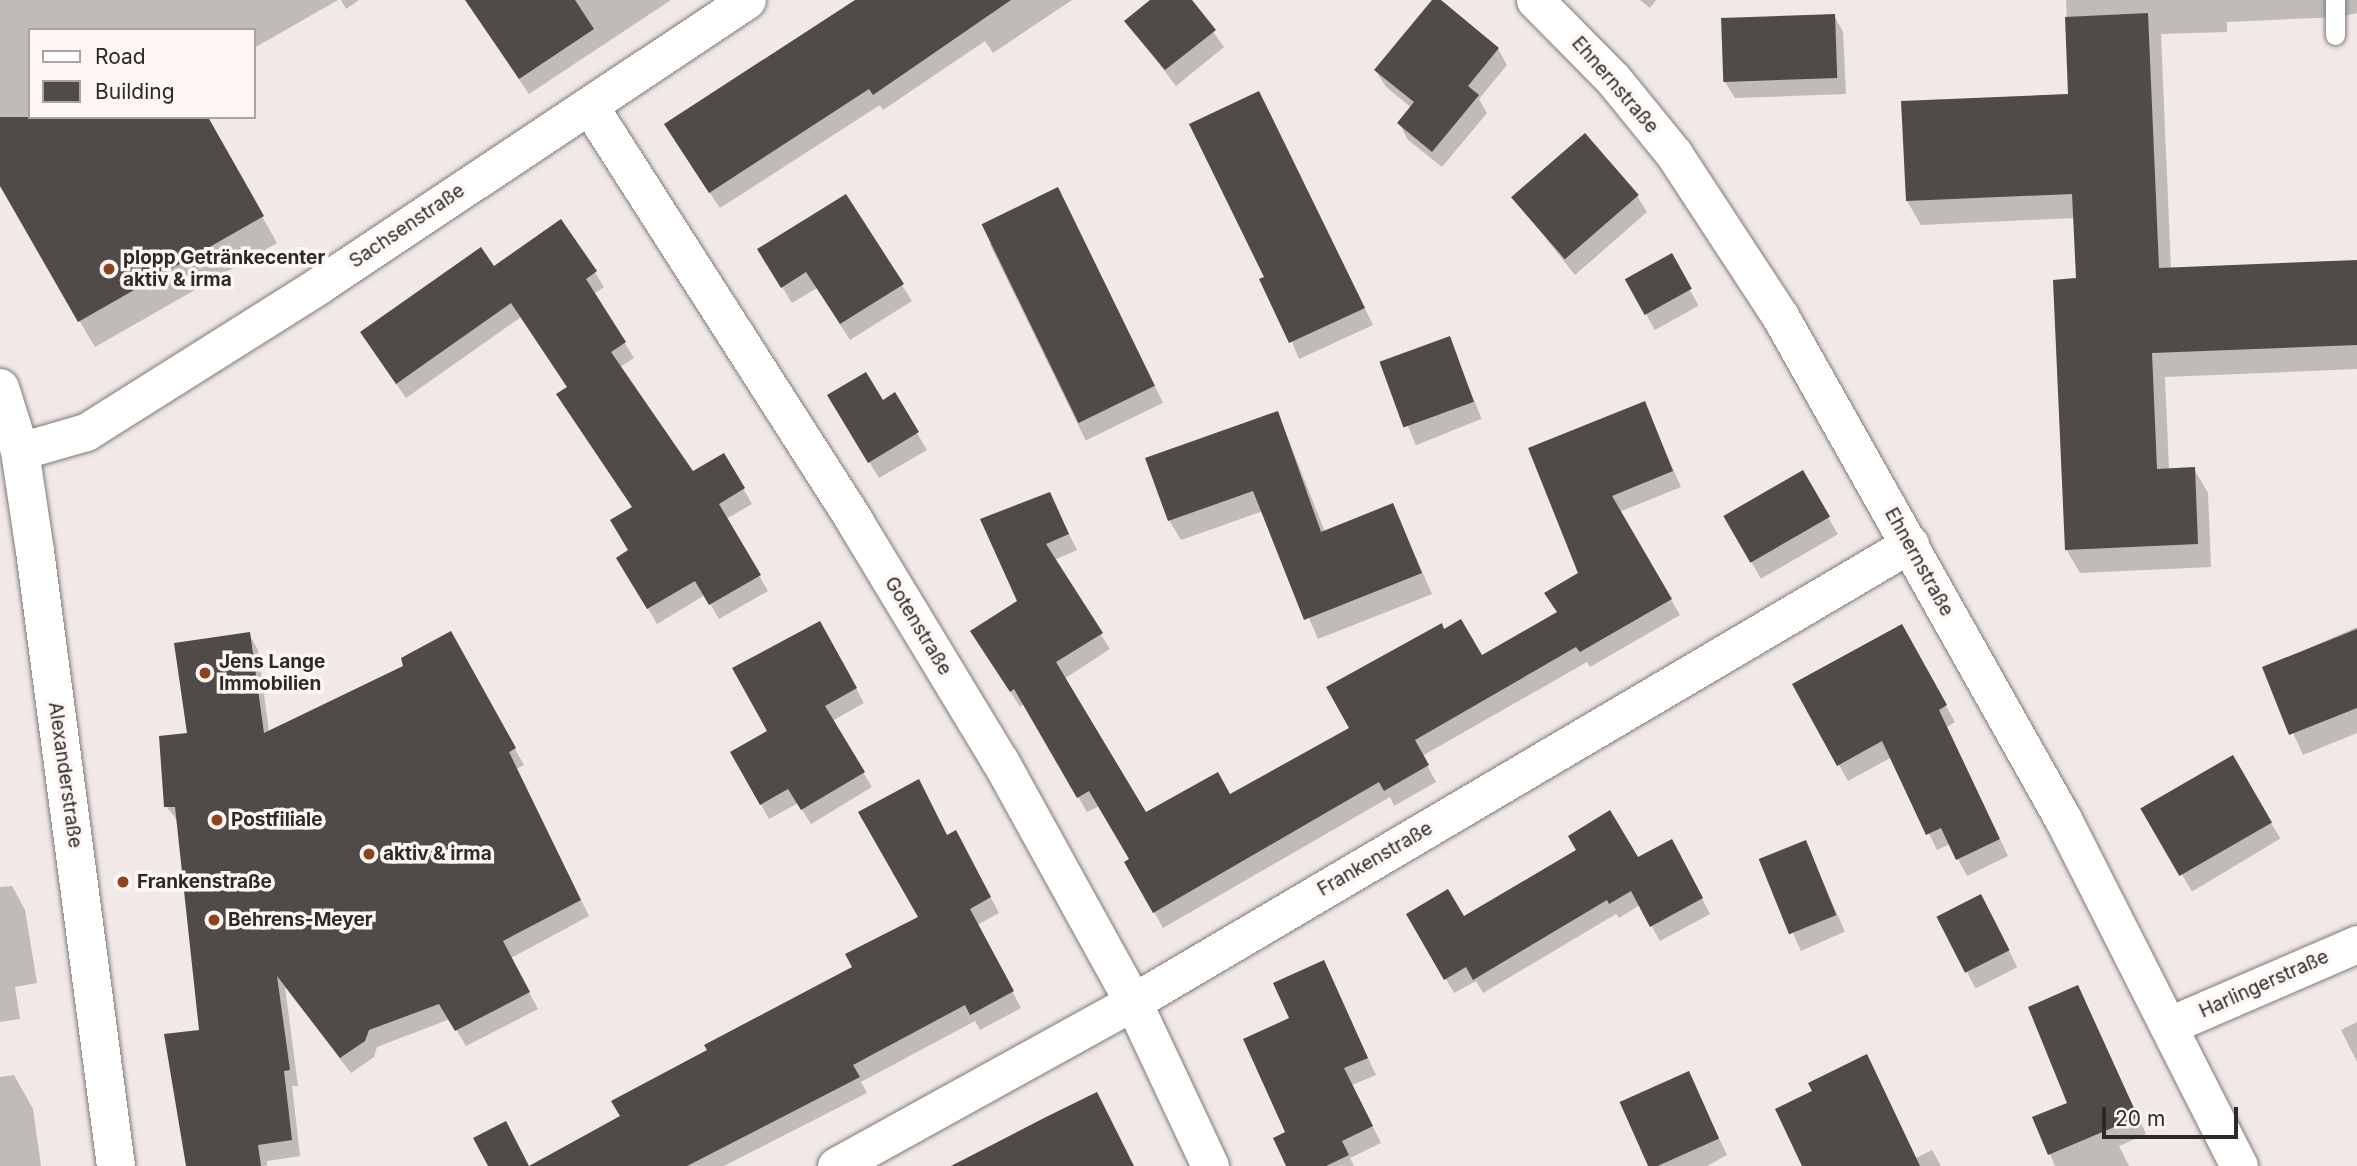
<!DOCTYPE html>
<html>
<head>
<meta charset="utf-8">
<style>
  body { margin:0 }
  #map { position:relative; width:2357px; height:1166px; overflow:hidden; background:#f0e9e6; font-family:Inter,sans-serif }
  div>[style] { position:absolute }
  .shadow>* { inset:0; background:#0003; transform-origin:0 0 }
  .building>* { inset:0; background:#504a48; transform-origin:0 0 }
  .roads { filter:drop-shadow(0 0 2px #7f7977) drop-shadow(0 0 2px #7f7977) }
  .service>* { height:19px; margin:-9.5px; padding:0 9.5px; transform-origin:9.5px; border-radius:9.5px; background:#fff }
  .minor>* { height:37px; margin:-18.5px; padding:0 18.5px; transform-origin:18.5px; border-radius:18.5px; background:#fff }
  .tertiary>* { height:38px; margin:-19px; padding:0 19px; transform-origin:19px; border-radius:19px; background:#fff }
  .dots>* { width:19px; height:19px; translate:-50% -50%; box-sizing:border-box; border:4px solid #fdf6f3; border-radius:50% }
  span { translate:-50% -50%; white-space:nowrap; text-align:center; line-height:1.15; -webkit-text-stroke:7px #fdf6f3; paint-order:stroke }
  .street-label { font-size:19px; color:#2c2928 }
  .poi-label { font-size:19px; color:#2c2928; font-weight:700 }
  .left { translate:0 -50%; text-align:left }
  .legend { position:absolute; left:28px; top:28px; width:228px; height:91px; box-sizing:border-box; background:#fdf6f3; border:2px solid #a9a4a2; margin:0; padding:9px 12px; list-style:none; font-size:21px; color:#2c2928 }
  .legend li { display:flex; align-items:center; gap:14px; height:35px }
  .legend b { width:35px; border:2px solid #a9a4a2 }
  .scale { position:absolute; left:2102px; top:1107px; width:136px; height:32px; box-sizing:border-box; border:4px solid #2c2928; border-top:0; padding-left:9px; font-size:21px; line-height:24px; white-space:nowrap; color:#2c2928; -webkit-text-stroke:5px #fdf6f3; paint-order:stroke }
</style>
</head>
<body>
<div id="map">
  <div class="shadow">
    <i style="clip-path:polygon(0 0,338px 0,254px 48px,254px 30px,30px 30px,30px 117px,206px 117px,277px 243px,95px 347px,0 186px)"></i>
    <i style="clip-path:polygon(341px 0,359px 0,346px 9px)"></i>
    <i style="clip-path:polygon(466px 0,671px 0,529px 94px)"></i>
    <i style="clip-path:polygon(857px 0,1072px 0,993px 53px,985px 41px,883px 110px,880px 105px,720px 208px,675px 141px)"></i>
    <i style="clip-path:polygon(1153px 0,1190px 0,1224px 47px,1176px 86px,1127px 22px)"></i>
    <i style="clip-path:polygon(1434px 0,1498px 49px,1507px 65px,1479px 99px,1487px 113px,1442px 167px,1408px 140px,1399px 123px,1412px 108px,1386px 87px,1376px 71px)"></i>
    <i style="clip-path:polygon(1640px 0,1656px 0,1650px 8px)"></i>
    <i style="clip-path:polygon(2066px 0,2357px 0,2357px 13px,2339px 17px,2227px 22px,2227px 32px,2161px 34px,2171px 270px,2357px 262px,2357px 369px,2165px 377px,2169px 470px,2194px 469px,2208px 493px,2211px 567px,2080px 573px,2066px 549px,2077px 280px,2075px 218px,1921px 225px,1907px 201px,2070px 95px)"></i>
    <i style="clip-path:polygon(1834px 15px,1843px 32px,1846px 94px,1735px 98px,1725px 82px)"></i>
    <i style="clip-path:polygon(1268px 109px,1373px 325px,1299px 359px,1266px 278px)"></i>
    <i style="clip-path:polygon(846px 196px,912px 301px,850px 340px,817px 288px,792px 303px,769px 266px)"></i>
    <i style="clip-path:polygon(1637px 196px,1647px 212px,1575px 275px,1513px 197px)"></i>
    <i style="left:1067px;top:206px;width:219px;height:86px;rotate:64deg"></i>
    <i style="left:1671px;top:256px;width:57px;height:50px;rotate:61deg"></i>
    <i style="clip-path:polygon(494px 268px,595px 272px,604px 287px,594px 294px,634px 358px,620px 367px,692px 474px,724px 455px,752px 504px,726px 519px,768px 591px,719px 619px,705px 595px,657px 624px,619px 559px,630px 551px,633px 508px,568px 388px,521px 317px,406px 398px,371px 348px)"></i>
    <i style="left:1449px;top:338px;width:87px;height:71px;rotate:68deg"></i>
    <i style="clip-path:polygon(894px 395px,927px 450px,879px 478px,829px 396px,883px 402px)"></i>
    <i style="clip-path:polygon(1644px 403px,1681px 487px,1619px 512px,1680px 615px,1590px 667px,1587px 662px,1422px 756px,1436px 782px,1394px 806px,1390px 797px,1163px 928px,1126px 862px,1131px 859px,1099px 806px,1087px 812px,1024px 704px,1020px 707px,982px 647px,1019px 601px,1049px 494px,1077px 550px,1054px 560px,1110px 649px,1064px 679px,1145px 814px,1230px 796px,1351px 729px,1444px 631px,1481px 658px,1558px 613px,1580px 574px)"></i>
    <i style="clip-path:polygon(1278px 413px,1325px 532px,1393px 505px,1432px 594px,1318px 639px,1263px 511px,1181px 540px,1169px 520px)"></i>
    <i style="left:1802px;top:472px;width:72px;height:89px;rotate:60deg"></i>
    <i style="clip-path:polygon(1901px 626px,1955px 722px,1947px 727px,2008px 856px,1967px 876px,1950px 844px,1937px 850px,1892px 757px,1848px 781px,1794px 685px)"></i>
    <i style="clip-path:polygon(2357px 627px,2357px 733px,2303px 755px,2264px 668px)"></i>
    <i style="clip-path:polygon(249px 634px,258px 650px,269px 732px,405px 667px,450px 634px,524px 765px,516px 769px,589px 916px,511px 958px,538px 1009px,466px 1046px,450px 1019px,377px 1047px,374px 1057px,351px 1073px,285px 987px,298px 1086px,292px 1086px,300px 1156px,267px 1161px,267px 1166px,188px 1166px,166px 1036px,201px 1031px,179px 823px,166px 806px,189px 735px)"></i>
    <i style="clip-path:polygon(828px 637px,864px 703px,832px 721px,872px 787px,811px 824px,798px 803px,769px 819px,732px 752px,769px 732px)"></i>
    <i style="left:2232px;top:758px;width:94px;height:103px;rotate:59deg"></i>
    <i style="clip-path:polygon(948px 837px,964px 848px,999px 913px,977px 925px,1021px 1008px,980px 1030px,975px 1021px,861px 1082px,867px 1093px,724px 1166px,532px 1166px,622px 1117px,710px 1051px,854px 968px,920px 918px)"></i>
    <i style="left:1805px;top:842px;width:98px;height:48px;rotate:66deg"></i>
    <i style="clip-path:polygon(1680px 856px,1710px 914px,1660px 941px,1640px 905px,1619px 918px,1616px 914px,1483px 993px,1476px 981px,1454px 993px,1408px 915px,1464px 918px,1637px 860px)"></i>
    <i style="clip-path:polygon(12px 886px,25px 910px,37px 983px,15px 987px,20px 1019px,0 1022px,0 887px)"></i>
    <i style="left:1981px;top:896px;width:80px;height:47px;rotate:63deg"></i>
    <i style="clip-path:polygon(1323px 962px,1376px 1075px,1352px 1085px,1381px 1143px,1350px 1158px,1354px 1166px,1288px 1166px,1291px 1019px)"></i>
    <i style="clip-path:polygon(2078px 987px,2146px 1134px,2119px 1146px,2129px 1166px,2055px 1166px,2035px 1118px,2069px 1104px)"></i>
    <i style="clip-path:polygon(2357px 1022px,2357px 1062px,2341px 1030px)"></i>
    <i style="clip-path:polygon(1867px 1057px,1916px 1158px,1932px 1150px,1941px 1166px,1804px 1166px)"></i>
    <i style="clip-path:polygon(1688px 1074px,1727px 1155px,1707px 1166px,1651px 1166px,1623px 1105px)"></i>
    <i style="clip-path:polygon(14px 1075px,33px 1109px,41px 1166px,0 1166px,0 1077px)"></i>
  </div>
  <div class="building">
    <i style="clip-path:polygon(465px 0,575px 0,594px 29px,519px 79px)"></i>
    <i style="clip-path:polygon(855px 0,1011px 0,873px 95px,869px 89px,709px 193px,664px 124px)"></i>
    <i style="clip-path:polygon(1150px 0,1192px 0,1216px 30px,1165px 70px,1124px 21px)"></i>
    <i style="clip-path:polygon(1432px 0,1441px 0,1499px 48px,1468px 86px,1479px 95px,1432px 152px,1397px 123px,1414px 102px,1374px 70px)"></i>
    <i style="clip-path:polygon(2148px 13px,2159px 268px,2357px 260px,2357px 345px,2152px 353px,2157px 469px,2195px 467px,2198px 544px,2065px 550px,2053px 280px,2076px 278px,2072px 194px,1906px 201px,1901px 101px,2068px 94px,2065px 17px)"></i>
    <i style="left:1835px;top:14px;width:64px;height:114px;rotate:88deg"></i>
    <i style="clip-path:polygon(1259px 91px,1365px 308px,1289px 343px,1259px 279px,1264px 277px,1189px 124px)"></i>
    <i style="clip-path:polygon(0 117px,208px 117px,264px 216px,78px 322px,0 186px)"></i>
    <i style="left:1585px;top:133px;width:82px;height:98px;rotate:49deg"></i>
    <i style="left:1058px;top:187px;width:221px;height:85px;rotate:64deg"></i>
    <i style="clip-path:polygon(846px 194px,904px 284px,840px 324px,806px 272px,781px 288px,757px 249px)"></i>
    <i style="clip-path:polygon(561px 219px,597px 271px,586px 279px,626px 342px,611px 352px,693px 471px,724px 453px,745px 488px,719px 504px,761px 575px,709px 605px,695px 581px,647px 609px,616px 558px,628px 550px,610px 520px,632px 507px,556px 394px,567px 387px,511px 303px,396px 384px,360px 332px,481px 247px,494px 266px)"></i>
    <i style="left:1672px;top:253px;width:41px;height:54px;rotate:61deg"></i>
    <i style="left:1450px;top:336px;width:70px;height:75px;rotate:70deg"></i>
    <i style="clip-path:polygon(866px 372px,883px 400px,895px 392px,919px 432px,868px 463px,827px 395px)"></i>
    <i style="clip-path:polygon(1645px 401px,1673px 471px,1612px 496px,1672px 599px,1580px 652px,1576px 647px,1415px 740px,1429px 765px,1384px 791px,1379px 782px,1153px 913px,1124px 862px,1129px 859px,1089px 791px,1077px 798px,1014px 689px,1010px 692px,970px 631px,1017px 601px,980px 519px,1050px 492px,1069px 534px,1046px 544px,1103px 633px,1056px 662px,1146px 812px,1218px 772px,1230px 794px,1349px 728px,1326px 687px,1442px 623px,1444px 629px,1461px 619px,1482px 655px,1557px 612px,1544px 593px,1578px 573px,1528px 448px)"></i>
    <i style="clip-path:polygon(1278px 411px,1321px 532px,1393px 503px,1422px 573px,1304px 620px,1253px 491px,1168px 521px,1145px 458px)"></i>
    <i style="left:1803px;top:470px;width:54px;height:92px;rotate:60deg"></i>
    <i style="clip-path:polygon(820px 621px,857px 688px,825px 706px,865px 772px,801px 810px,788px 789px,760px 805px,730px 752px,767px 731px,732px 668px)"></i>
    <i style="clip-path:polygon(1902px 624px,1947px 705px,1939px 710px,2000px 839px,1956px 860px,1941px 828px,1926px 835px,1882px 741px,1837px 766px,1792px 684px)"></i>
    <i style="clip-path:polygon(2357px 629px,2357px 708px,2289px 735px,2262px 667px)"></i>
    <i style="clip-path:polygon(451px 631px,516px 748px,509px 752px,581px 900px,503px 941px,530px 992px,455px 1031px,439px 1004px,369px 1030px,365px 1041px,340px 1058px,277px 976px,290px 1070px,284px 1071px,292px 1140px,258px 1145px,261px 1166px,186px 1166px,164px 1034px,199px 1030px,175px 807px,164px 807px,159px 736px,187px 733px,174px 643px,250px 632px,264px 733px,403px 666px,401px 658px)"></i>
    <i style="left:2233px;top:755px;width:78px;height:107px;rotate:60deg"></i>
    <i style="clip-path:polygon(919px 779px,947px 835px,956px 830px,991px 897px,970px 909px,1014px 991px,970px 1015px,965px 1005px,853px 1065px,860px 1077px,687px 1166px,488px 1166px,473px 1138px,506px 1121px,529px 1166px,620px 1116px,611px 1101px,707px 1050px,704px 1045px,852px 967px,845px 954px,918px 917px,858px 812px)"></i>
    <i style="clip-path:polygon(1610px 810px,1638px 857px,1672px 839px,1703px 898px,1650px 927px,1631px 891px,1609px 904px,1607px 900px,1473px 980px,1466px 967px,1444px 980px,1406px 914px,1448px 889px,1464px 916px,1576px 850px,1568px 836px)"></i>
    <i style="left:1806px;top:840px;width:81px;height:51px;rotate:68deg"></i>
    <i style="left:1981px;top:894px;width:63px;height:50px;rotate:63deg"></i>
    <i style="clip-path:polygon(1324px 960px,1368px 1058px,1344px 1068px,1373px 1126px,1342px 1141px,1349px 1155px,1326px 1166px,1286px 1166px,1273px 1138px,1285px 1132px,1243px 1039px,1289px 1018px,1273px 983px)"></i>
    <i style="clip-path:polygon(2078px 985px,2138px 1117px,2048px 1155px,2032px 1117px,2067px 1103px,2028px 1007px)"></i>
    <i style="clip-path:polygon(1867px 1054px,1920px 1166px,1802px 1166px,1775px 1109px,1812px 1091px,1808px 1083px)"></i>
    <i style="left:1689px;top:1071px;width:74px;height:76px;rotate:66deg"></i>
    <i style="clip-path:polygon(1097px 1092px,1134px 1166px,951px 1166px,1046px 1117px)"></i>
  </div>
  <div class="roads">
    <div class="service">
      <i style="left:2335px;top:0;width:35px;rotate:90deg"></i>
    </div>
    <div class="minor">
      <i style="left:1535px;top:0;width:111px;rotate:45.4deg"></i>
      <i style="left:1613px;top:79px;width:97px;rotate:50.9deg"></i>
      <i style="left:1674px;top:154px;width:194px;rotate:56.8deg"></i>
      <i style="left:1780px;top:316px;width:577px;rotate:60.64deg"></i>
      <i style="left:2063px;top:819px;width:389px;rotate:63.1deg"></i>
      <i style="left:590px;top:107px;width:492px;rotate:57.4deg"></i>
      <i style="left:855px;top:522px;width:280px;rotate:58.8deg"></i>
      <i style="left:1000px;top:761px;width:275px;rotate:61.1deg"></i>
      <i style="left:1133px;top:1002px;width:181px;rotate:64.8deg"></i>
      <i style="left:20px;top:451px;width:69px;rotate:-16.1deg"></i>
      <i style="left:86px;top:432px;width:275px;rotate:-32.2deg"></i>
      <i style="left:319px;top:285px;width:514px;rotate:-33.66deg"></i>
      <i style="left:2170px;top:1025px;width:204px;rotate:-23.4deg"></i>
      <i style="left:836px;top:1166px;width:339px;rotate:-28.9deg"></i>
      <i style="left:1133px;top:1002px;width:902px;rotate:-30.52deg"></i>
    </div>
    <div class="tertiary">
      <i style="left:0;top:388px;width:66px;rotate:72.4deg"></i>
      <i style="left:20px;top:451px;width:101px;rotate:81.5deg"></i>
      <i style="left:35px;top:551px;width:620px;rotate:82.5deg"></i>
    </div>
  </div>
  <div class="dots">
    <i style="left:109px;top:269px;background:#8b4321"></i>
    <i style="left:205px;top:673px;background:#8b4321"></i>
    <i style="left:217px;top:820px;background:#8b4321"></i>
    <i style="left:369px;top:854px;background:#8b4321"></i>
    <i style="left:123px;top:882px;background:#8b4321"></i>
    <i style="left:214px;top:920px;background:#8b4321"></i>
  </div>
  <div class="street-label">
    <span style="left:1615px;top:85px;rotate:49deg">Ehnernstraße</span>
    <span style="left:407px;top:226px;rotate:-34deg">Sachsenstraße</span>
    <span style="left:1919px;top:562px;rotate:61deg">Ehnernstraße</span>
    <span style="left:918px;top:626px;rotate:59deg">Gotenstraße</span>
    <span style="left:65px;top:775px;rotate:82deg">Alexanderstraße</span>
    <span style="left:1375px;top:859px;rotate:-30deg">Frankenstraße</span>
    <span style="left:2264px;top:984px;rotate:-24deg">Harlingerstraße</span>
  </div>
  <div class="poi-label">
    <span class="left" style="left:123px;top:269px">plopp Getränkecenter<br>aktiv &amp; irma</span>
    <span class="left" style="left:219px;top:673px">Jens Lange<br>Immobilien</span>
    <span class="left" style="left:231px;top:820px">Postfiliale</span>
    <span class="left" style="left:383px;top:854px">aktiv &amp; irma</span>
    <span class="left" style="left:137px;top:882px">Frankenstraße</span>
    <span class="left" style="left:228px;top:920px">Behrens-Meyer</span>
  </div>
  <ul class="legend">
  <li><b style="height:9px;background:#fff"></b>Road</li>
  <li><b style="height:19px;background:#504a48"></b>Building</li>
  </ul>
  <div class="scale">20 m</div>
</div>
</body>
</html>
